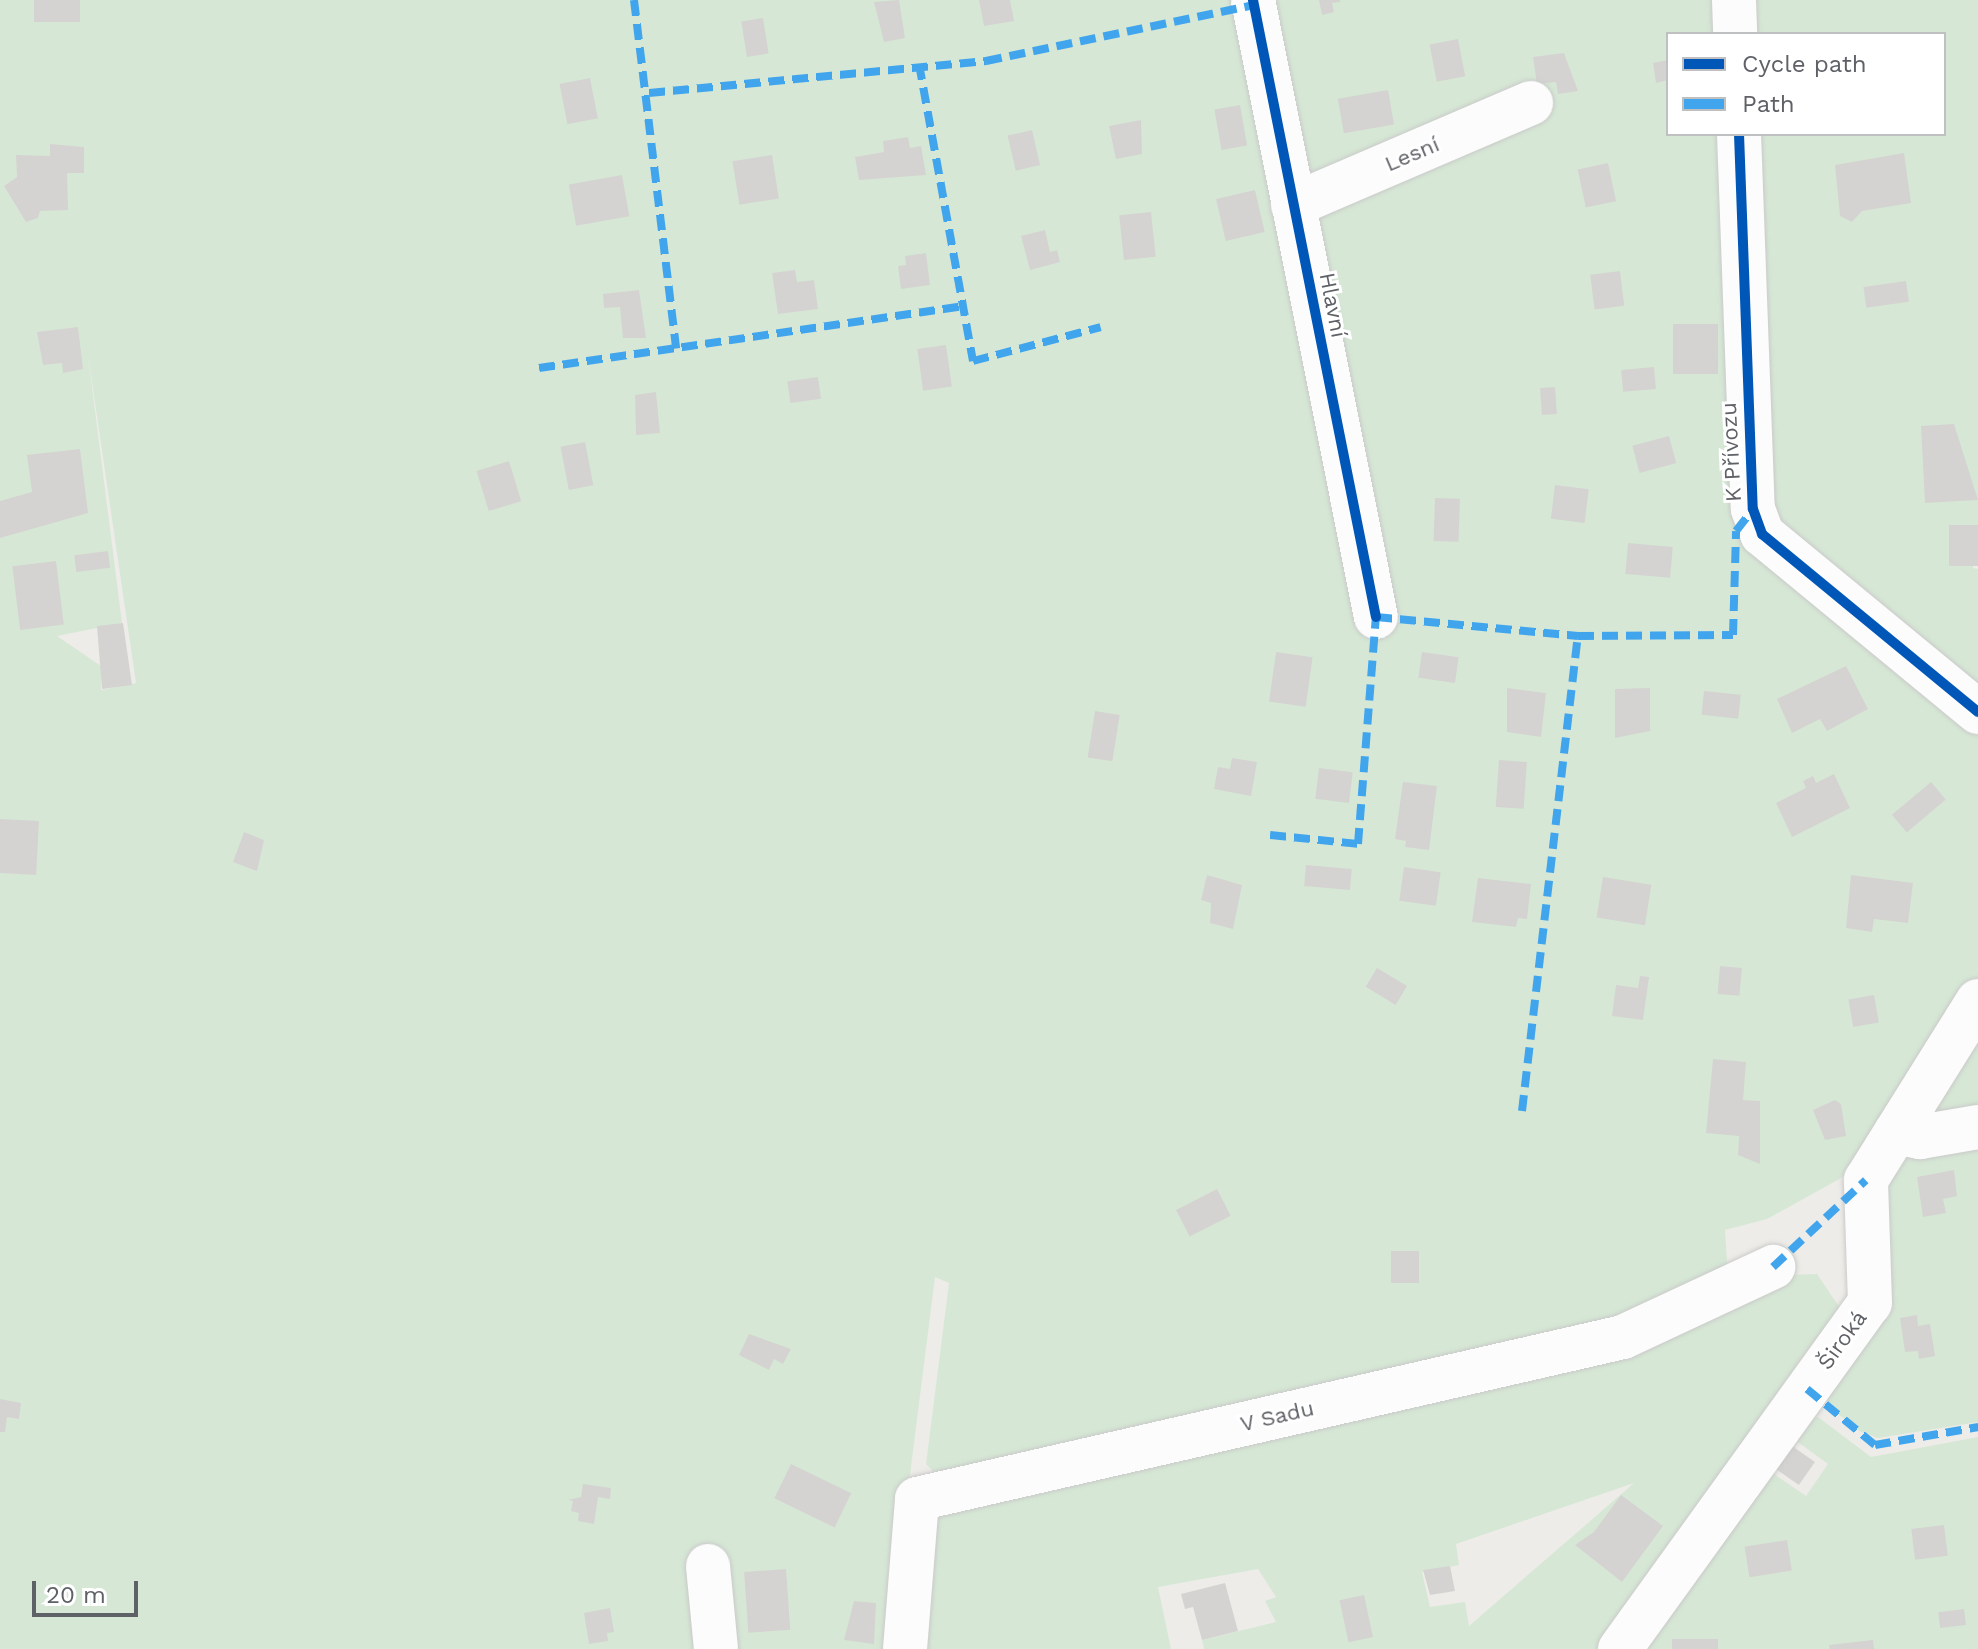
<!DOCTYPE html>
<html>
<head>
<meta charset="utf-8">
<style>
  body { margin:0 }
  #map { position:relative; width:1978px; height:1649px; overflow:hidden; background:#edece8; font-family:"Work Sans",sans-serif }
  div>[style] { position:absolute }
  .green>* { inset:0; background:#d6e8d5 }
  .building>* { inset:0; background:#d4d3d1; transform-origin:0 0 }
  .roads { filter:drop-shadow(0 0 2px #cacaca) drop-shadow(0 0 2px #cacaca) }
  .minor>* { height:44px; margin:-22px; padding:0 22px; transform-origin:22px; border-radius:22px; background:#fcfcfc }
  .quiet>* { height:8px; margin-top:-4px; transform-origin:0; background:repeating-linear-gradient(90deg,#41a5ee 0 16px,transparent 0 24px) }
  .cycleway>* { height:10px; margin:-5px; padding:0 5px; transform-origin:5px; border-radius:5px; background:#0057b8 }
  span { translate:-50% -50%; white-space:nowrap; text-align:center; line-height:1.15; -webkit-text-stroke:6px #fff; paint-order:stroke }
  .street-label { font-size:22px; color:#5e6166 }
  .legend { position:absolute; left:1666px; top:32px; width:280px; height:104px; box-sizing:border-box; background:#fff; border:2px solid #bfc0c2; margin:0; padding:10px 14px; list-style:none; font-size:24px; color:#5e6166 }
  .legend li { display:flex; align-items:center; gap:16px; height:40px }
  .legend b { width:40px; border:2px solid #bfc0c2 }
  .scale { position:absolute; left:32px; top:1581px; width:106px; height:36px; box-sizing:border-box; border:4px solid #5e6166; border-top:0; padding-left:10px; font-size:24px; line-height:28px; white-space:nowrap; color:#5e6166; -webkit-text-stroke:6px #fff; paint-order:stroke }
</style>
</head>
<body>
<div id="map">
  <div class="green">
    <i style="clip-path:polygon(evenodd,0 0,1726px 0,1727px 34px,1668px 34px,1668px 134px,1731px 134px,1747px 534px,1978px 725px,1978px 991px,1870px 1162px,1767px 1219px,1725px 1230px,1728px 1277px,1817px 1274px,1846px 1317px,1603px 1649px,1204px 1649px,1202px 1640px,1276px 1622px,1265px 1601px,1276px 1597px,1258px 1569px,1158px 1587px,1171px 1649px,907px 1649px,940px 1478px,926px 1464px,949px 1283px,935px 1277px,888px 1649px,0 1649px,0 0,88px 355px,136px 683px,101px 690px,101px 666px,57px 636px,122px 623px,88px 355px,0 0,1634px 1483px,1469px 1626px,1465px 1602px,1430px 1607px,1422px 1572px,1459px 1565px,1456px 1544px,1634px 1483px)"></i>
    <i style="clip-path:polygon(1749px 0,1978px 0,1978px 526px,1970px 527px,1973px 568px,1978px 569px,1978px 696px,1773px 527px,1755px 134px,1944px 134px,1944px 34px,1750px 34px)"></i>
    <i style="clip-path:polygon(1978px 1037px,1978px 1121px,1920px 1124px)"></i>
    <i style="clip-path:polygon(1978px 1137px,1978px 1422px,1878px 1438px,1861px 1432px,1828px 1406px,1825px 1391px,1889px 1173px,1905px 1148px)"></i>
    <i style="clip-path:polygon(1818px 1417px,1871px 1457px,1978px 1437px,1978px 1649px,1638px 1649px,1768px 1470px,1806px 1496px,1828px 1464px,1791px 1437px,1803px 1420px)"></i>
  </div>
  <div class="building">
    <i style="left:34px;top:0;width:46px;height:22px"></i>
    <i style="clip-path:polygon(899px 0,905px 38px,884px 42px,874px 2px)"></i>
    <i style="clip-path:polygon(979px 0,1010px 0,1014px 21px,984px 26px)"></i>
    <i style="clip-path:polygon(1319px 0,1340px 0,1340px 2px,1332px 3px,1334px 12px,1322px 15px)"></i>
    <i style="left:763px;top:18px;width:36px;height:22px;rotate:81deg"></i>
    <i style="left:1458px;top:39px;width:38px;height:29px;rotate:79deg"></i>
    <i style="clip-path:polygon(1564px 53px,1578px 91px,1558px 94px,1556px 82px,1537px 84px,1533px 57px)"></i>
    <i style="clip-path:polygon(1668px 60px,1668px 80px,1656px 83px,1653px 63px)"></i>
    <i style="left:590px;top:78px;width:41px;height:31px;rotate:79deg"></i>
    <i style="left:1388px;top:90px;width:35px;height:51px;rotate:80deg"></i>
    <i style="left:1240px;top:105px;width:41px;height:26px;rotate:80deg"></i>
    <i style="clip-path:polygon(1141px 120px,1142px 154px,1116px 159px,1109px 126px)"></i>
    <i style="left:1032px;top:130px;width:36px;height:25px;rotate:77deg"></i>
    <i style="clip-path:polygon(908px 137px,910px 148px,921px 146px,926px 175px,859px 180px,855px 157px,884px 152px,883px 141px)"></i>
    <i style="clip-path:polygon(50px 144px,84px 147px,84px 173px,67px 173px,68px 210px,40px 211px,38px 218px,26px 222px,4px 186px,17px 177px,16px 155px,50px 156px)"></i>
    <i style="clip-path:polygon(1904px 153px,1911px 203px,1862px 211px,1852px 222px,1840px 216px,1835px 165px)"></i>
    <i style="left:772px;top:155px;width:44px;height:40px;rotate:81deg"></i>
    <i style="left:1608px;top:163px;width:39px;height:31px;rotate:78deg"></i>
    <i style="left:622px;top:175px;width:42px;height:54px;rotate:80deg"></i>
    <i style="left:1255px;top:190px;width:43px;height:40px;rotate:77deg"></i>
    <i style="left:1151px;top:212px;width:45px;height:32px;rotate:84deg"></i>
    <i style="clip-path:polygon(1045px 230px,1050px 252px,1057px 250px,1060px 262px,1030px 270px,1021px 236px)"></i>
    <i style="clip-path:polygon(926px 253px,930px 285px,901px 289px,898px 266px,906px 265px,905px 256px)"></i>
    <i style="clip-path:polygon(795px 270px,797px 282px,814px 280px,818px 309px,778px 314px,772px 273px)"></i>
    <i style="left:1620px;top:271px;width:35px;height:30px;rotate:83deg"></i>
    <i style="left:1906px;top:281px;width:21px;height:43px;rotate:82deg"></i>
    <i style="clip-path:polygon(639px 290px,646px 338px,623px 338px,620px 307px,604px 308px,603px 294px)"></i>
    <i style="left:1673px;top:324px;width:45px;height:50px"></i>
    <i style="clip-path:polygon(78px 327px,83px 369px,63px 373px,62px 363px,43px 365px,37px 332px)"></i>
    <i style="left:946px;top:345px;width:42px;height:29px;rotate:82deg"></i>
    <i style="left:1654px;top:367px;width:22px;height:33px;rotate:85deg"></i>
    <i style="left:818px;top:377px;width:22px;height:31px;rotate:82deg"></i>
    <i style="left:1555px;top:387px;width:27px;height:15px;rotate:86deg"></i>
    <i style="clip-path:polygon(656px 392px,660px 433px,636px 435px,635px 395px)"></i>
    <i style="clip-path:polygon(1954px 424px,1978px 500px,1925px 503px,1921px 426px)"></i>
    <i style="left:1669px;top:436px;width:28px;height:38px;rotate:75deg"></i>
    <i style="left:585px;top:442px;width:44px;height:25px;rotate:79deg"></i>
    <i style="clip-path:polygon(80px 449px,88px 513px,0 538px,0 501px,32px 492px,27px 455px)"></i>
    <i style="left:509px;top:461px;width:42px;height:34px;rotate:73deg"></i>
    <i style="left:1555px;top:485px;width:34px;height:34px;rotate:7deg"></i>
    <i style="left:1435px;top:498px;width:25px;height:43px;rotate:2deg"></i>
    <i style="left:1978px;top:525px;width:41px;height:29px;rotate:90deg"></i>
    <i style="left:1628px;top:543px;width:45px;height:31px;rotate:5deg"></i>
    <i style="left:108px;top:551px;width:17px;height:34px;rotate:83deg"></i>
    <i style="left:56px;top:561px;width:64px;height:44px;rotate:83deg"></i>
    <i style="clip-path:polygon(123px 623px,132px 685px,102px 689px,97px 626px)"></i>
    <i style="left:1276px;top:652px;width:37px;height:50px;rotate:8deg"></i>
    <i style="left:1422px;top:652px;width:37px;height:26px;rotate:8deg"></i>
    <i style="clip-path:polygon(1846px 666px,1868px 709px,1827px 731px,1820px 719px,1792px 733px,1777px 699px)"></i>
    <i style="clip-path:polygon(1507px 688px,1546px 693px,1541px 737px,1507px 732px)"></i>
    <i style="clip-path:polygon(1650px 688px,1650px 731px,1615px 738px,1615px 689px)"></i>
    <i style="left:1704px;top:691px;width:37px;height:24px;rotate:6deg"></i>
    <i style="left:1095px;top:711px;width:25px;height:47px;rotate:9deg"></i>
    <i style="clip-path:polygon(1232px 758px,1257px 762px,1251px 796px,1214px 789px,1218px 767px,1230px 769px)"></i>
    <i style="left:1499px;top:760px;width:28px;height:47px;rotate:4deg"></i>
    <i style="left:1319px;top:768px;width:34px;height:31px;rotate:7deg"></i>
    <i style="clip-path:polygon(1834px 774px,1850px 808px,1792px 837px,1776px 803px,1806px 788px,1803px 781px,1813px 776px,1816px 783px)"></i>
    <i style="clip-path:polygon(1403px 782px,1437px 786px,1429px 850px,1405px 847px,1406px 841px,1395px 839px)"></i>
    <i style="left:1931px;top:782px;width:23px;height:51px;rotate:50deg"></i>
    <i style="left:0;top:819px;width:39px;height:54px;rotate:3deg"></i>
    <i style="clip-path:polygon(244px 832px,264px 840px,257px 871px,233px 862px)"></i>
    <i style="left:1306px;top:865px;width:46px;height:21px;rotate:5deg"></i>
    <i style="left:1404px;top:867px;width:37px;height:34px;rotate:8deg"></i>
    <i style="clip-path:polygon(1207px 875px,1242px 885px,1233px 929px,1210px 923px,1211px 903px,1201px 900px)"></i>
    <i style="clip-path:polygon(1851px 875px,1913px 883px,1908px 923px,1874px 919px,1872px 932px,1846px 928px)"></i>
    <i style="left:1603px;top:877px;width:49px;height:41px;rotate:9deg"></i>
    <i style="clip-path:polygon(1478px 878px,1531px 884px,1527px 919px,1518px 918px,1516px 927px,1472px 922px)"></i>
    <i style="left:1720px;top:966px;width:22px;height:28px;rotate:5deg"></i>
    <i style="left:1377px;top:968px;width:35px;height:22px;rotate:31deg"></i>
    <i style="clip-path:polygon(1640px 976px,1649px 977px,1643px 1020px,1612px 1016px,1616px 985px,1638px 988px)"></i>
    <i style="left:1874px;top:995px;width:28px;height:26px;rotate:80deg"></i>
    <i style="clip-path:polygon(1713px 1059px,1746px 1062px,1743px 1100px,1760px 1101px,1760px 1164px,1738px 1155px,1739px 1136px,1706px 1133px)"></i>
    <i style="clip-path:polygon(1835px 1100px,1841px 1104px,1846px 1136px,1825px 1140px,1813px 1110px)"></i>
    <i style="clip-path:polygon(1954px 1170px,1957px 1196px,1943px 1199px,1946px 1213px,1923px 1217px,1917px 1177px)"></i>
    <i style="left:1217px;top:1189px;width:30px;height:46px;rotate:63deg"></i>
    <i style="left:1391px;top:1251px;width:28px;height:32px"></i>
    <i style="clip-path:polygon(1917px 1315px,1918px 1326px,1930px 1324px,1935px 1356px,1919px 1359px,1918px 1351px,1905px 1352px,1900px 1318px)"></i>
    <i style="clip-path:polygon(749px 1334px,791px 1349px,783px 1364px,774px 1359px,769px 1370px,739px 1355px)"></i>
    <i style="clip-path:polygon(0 1399px,21px 1403px,19px 1419px,7px 1417px,5px 1432px,0 1432px)"></i>
    <i style="left:1792px;top:1446px;width:28px;height:28px;rotate:35deg"></i>
    <i style="left:791px;top:1464px;width:67px;height:38px;rotate:26deg"></i>
    <i style="clip-path:polygon(583px 1484px,611px 1488px,610px 1499px,598px 1497px,594px 1524px,578px 1521px,579px 1513px,571px 1511px,573px 1501px,568px 1500px,581px 1497px)"></i>
    <i style="clip-path:polygon(1621px 1495px,1663px 1526px,1622px 1582px,1575px 1545px,1594px 1532px)"></i>
    <i style="left:1944px;top:1525px;width:31px;height:33px;rotate:83deg"></i>
    <i style="left:1787px;top:1540px;width:31px;height:43px;rotate:81deg"></i>
    <i style="clip-path:polygon(1450px 1566px,1455px 1591px,1430px 1595px,1423px 1570px)"></i>
    <i style="left:786px;top:1569px;width:61px;height:42px;rotate:86deg"></i>
    <i style="clip-path:polygon(1225px 1583px,1238px 1631px,1202px 1640px,1193px 1607px,1185px 1609px,1181px 1594px)"></i>
    <i style="left:1364px;top:1595px;width:43px;height:25px;rotate:78deg"></i>
    <i style="clip-path:polygon(854px 1601px,876px 1603px,874px 1644px,844px 1640px)"></i>
    <i style="clip-path:polygon(610px 1608px,614px 1632px,607px 1633px,608px 1641px,589px 1644px,584px 1613px)"></i>
    <i style="left:1964px;top:1609px;width:16px;height:26px;rotate:83deg"></i>
    <i style="left:1672px;top:1639px;width:46px;height:10px"></i>
    <i style="clip-path:polygon(1873px 1640px,1874px 1649px,1830px 1649px,1829px 1645px)"></i>
  </div>
  <div class="roads">
    <div class="minor">
      <i style="left:1253px;top:0;width:629px;rotate:78.73deg"></i>
      <i style="left:1734px;top:0;width:34px;rotate:88deg"></i>
      <i style="left:1739px;top:134px;width:375px;rotate:87.9deg"></i>
      <i style="left:1753px;top:509px;width:27px;rotate:70deg"></i>
      <i style="left:1762px;top:534px;width:280px;rotate:39.5deg"></i>
      <i style="left:1293px;top:205px;width:259px;rotate:-23.2deg"></i>
      <i style="left:1896px;top:1132px;width:25px;rotate:12deg"></i>
      <i style="left:1920px;top:1137px;width:59px;rotate:-9.8deg"></i>
      <i style="left:708px;top:1566px;width:83px;rotate:84.5deg"></i>
      <i style="left:905px;top:1649px;width:150px;rotate:-85.4deg"></i>
      <i style="left:917px;top:1499px;width:724px;rotate:-12.92deg"></i>
      <i style="left:1623px;top:1337px;width:166px;rotate:-25deg"></i>
      <i style="left:1620px;top:1649px;width:427px;rotate:-54.2deg"></i>
      <i style="left:1870px;top:1303px;width:123px;rotate:-91.9deg"></i>
      <i style="left:1866px;top:1180px;width:211px;rotate:-58deg"></i>
    </div>
  </div>
  <div class="quiet">
    <i style="left:634px;top:0;width:351px;rotate:83.1deg"></i>
    <i style="left:919px;top:64px;width:302px;rotate:79.7deg"></i>
    <i style="left:973px;top:361px;width:132px;rotate:-14.9deg"></i>
    <i style="left:649px;top:93px;width:339px;rotate:-5.4deg"></i>
    <i style="left:986px;top:61px;width:274px;rotate:-11.8deg"></i>
    <i style="left:539px;top:368px;width:428px;rotate:-8.3deg"></i>
    <i style="left:1270px;top:835px;width:88px;rotate:5.8deg"></i>
    <i style="left:1358px;top:844px;width:228px;rotate:-85.5deg"></i>
    <i style="left:1376px;top:617px;width:203px;rotate:5.4deg"></i>
    <i style="left:1578px;top:636px;width:155px;rotate:-0.4deg"></i>
    <i style="left:1733px;top:635px;width:104px;rotate:-88.3deg"></i>
    <i style="left:1736px;top:531px;width:28px;rotate:-52deg"></i>
    <i style="left:1522px;top:1111px;width:478px;rotate:-83.3deg"></i>
    <i style="left:1773px;top:1267px;width:127px;rotate:-43.1deg"></i>
    <i style="left:1807px;top:1389px;width:88px;rotate:39.5deg"></i>
    <i style="left:1875px;top:1445px;width:105px;rotate:-9.9deg"></i>
  </div>
  <div class="cycleway">
    <i style="left:1253px;top:0;width:629px;rotate:78.73deg"></i>
    <i style="left:1739px;top:134px;width:375px;rotate:87.9deg"></i>
    <i style="left:1753px;top:509px;width:27px;rotate:70deg"></i>
    <i style="left:1762px;top:534px;width:280px;rotate:39.5deg"></i>
  </div>
  <div class="street-label">
    <span style="left:1412px;top:154px;rotate:-23deg">Lesní</span>
    <span style="left:1333px;top:305px;rotate:79deg">Hlavní</span>
    <span style="left:1731px;top:452px;rotate:-93deg">K Přívozu</span>
    <span style="left:1842px;top:1340px;rotate:-54deg">Široká</span>
    <span style="left:1277px;top:1416px;rotate:-13deg">V Sadu</span>
  </div>
  <ul class="legend">
  <li><b style="height:10px;background:#0057b8"></b>Cycle path</li>
  <li><b style="height:10px;background:#41a5ee"></b>Path</li>
  </ul>
  <div class="scale">20 m</div>
</div>
</body>
</html>
